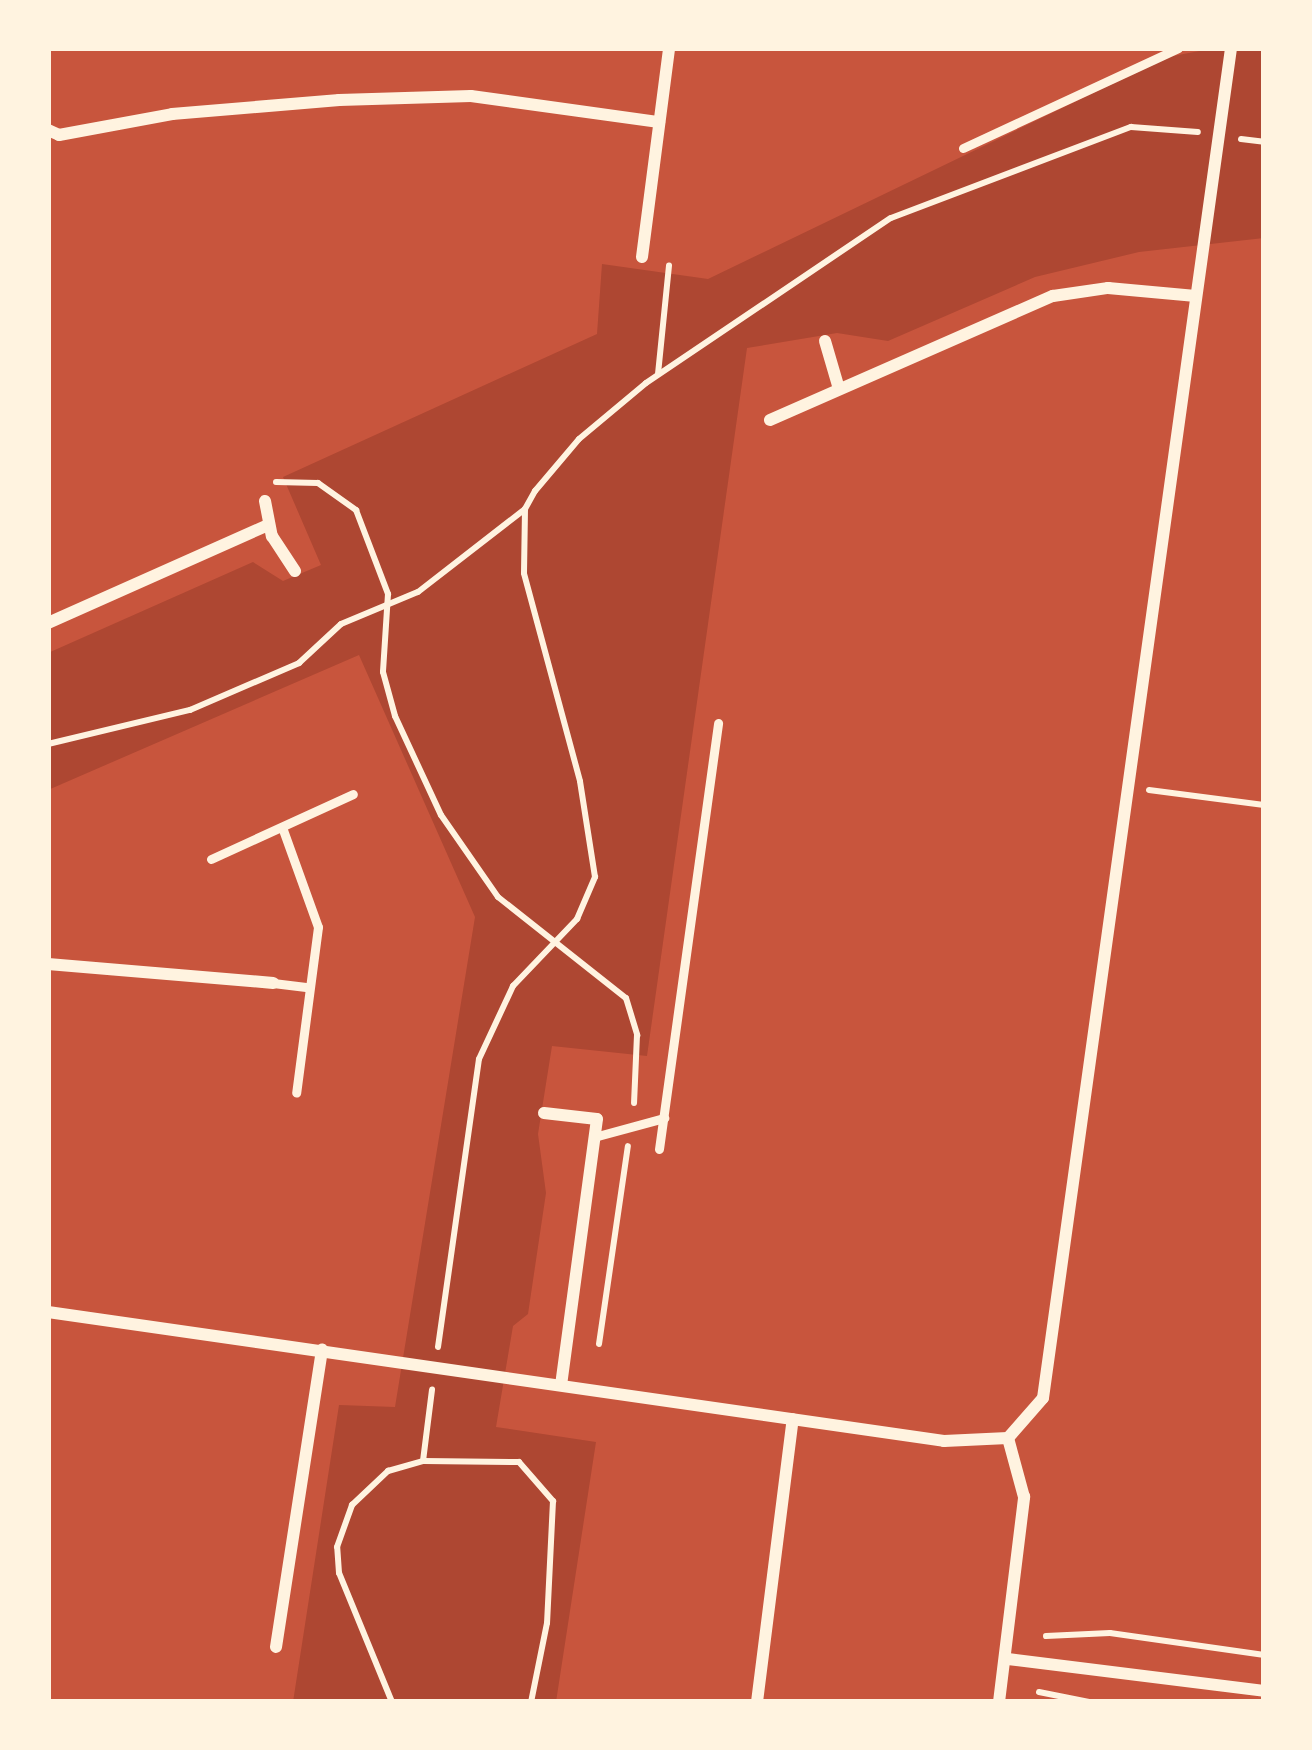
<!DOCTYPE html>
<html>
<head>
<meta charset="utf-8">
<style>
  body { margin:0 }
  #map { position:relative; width:1312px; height:1750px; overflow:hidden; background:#c8553d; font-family:"Open Sans",sans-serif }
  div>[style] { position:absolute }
  .green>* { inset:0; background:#ae4732 }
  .path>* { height:6px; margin:-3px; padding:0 3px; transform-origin:3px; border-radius:3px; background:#fff3e0 }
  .service>* { height:9px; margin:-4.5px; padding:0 4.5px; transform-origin:4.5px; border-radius:4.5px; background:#fff3e0 }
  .minor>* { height:12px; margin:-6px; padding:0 6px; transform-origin:6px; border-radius:6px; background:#fff3e0 }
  span { translate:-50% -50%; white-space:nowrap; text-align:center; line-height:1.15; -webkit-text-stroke:12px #fff3e0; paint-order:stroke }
  .frame { position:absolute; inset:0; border:51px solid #fff3e0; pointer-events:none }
</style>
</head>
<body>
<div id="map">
  <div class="green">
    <i style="clip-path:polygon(1215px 48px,1264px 48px,1264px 238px,1139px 252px,1035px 277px,888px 341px,837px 333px,747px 348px,647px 1056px,552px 1046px,538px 1134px,546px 1193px,528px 1314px,513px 1326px,496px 1427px,596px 1442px,556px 1702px,293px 1702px,339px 1405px,395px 1407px,475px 917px,359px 655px,48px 790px,48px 653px,253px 562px,283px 581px,321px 565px,283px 477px,597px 334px,602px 264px,708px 279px,1168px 57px)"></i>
  </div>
  <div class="path">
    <i style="left:1241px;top:139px;width:23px;rotate:7deg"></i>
    <i style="left:658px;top:374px;width:109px;rotate:-84.2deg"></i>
    <i style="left:276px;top:482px;width:42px;rotate:1.4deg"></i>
    <i style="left:318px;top:483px;width:47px;rotate:35.4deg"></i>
    <i style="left:356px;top:510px;width:90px;rotate:69.1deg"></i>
    <i style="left:388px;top:594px;width:78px;rotate:93.7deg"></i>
    <i style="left:383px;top:672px;width:46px;rotate:74.7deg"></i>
    <i style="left:395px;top:716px;width:109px;rotate:65.1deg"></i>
    <i style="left:441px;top:815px;width:100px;rotate:55.2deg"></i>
    <i style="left:498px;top:897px;width:163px;rotate:38.3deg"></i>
    <i style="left:626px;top:998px;width:39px;rotate:73deg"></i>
    <i style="left:637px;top:1035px;width:68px;rotate:92.5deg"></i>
    <i style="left:48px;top:744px;width:146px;rotate:-13.5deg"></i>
    <i style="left:190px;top:710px;width:119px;rotate:-23.3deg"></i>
    <i style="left:299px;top:663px;width:57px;rotate:-42.9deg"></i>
    <i style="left:341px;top:624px;width:83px;rotate:-22.6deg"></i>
    <i style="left:418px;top:592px;width:135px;rotate:-37.8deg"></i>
    <i style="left:1149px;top:790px;width:116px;rotate:7.4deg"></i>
    <i style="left:599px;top:1344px;width:200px;rotate:-81.7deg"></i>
    <i style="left:438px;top:1347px;width:291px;rotate:-81.9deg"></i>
    <i style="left:479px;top:1059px;width:81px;rotate:-65deg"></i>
    <i style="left:513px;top:986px;width:93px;rotate:-46.3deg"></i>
    <i style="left:577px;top:919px;width:46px;rotate:-66.8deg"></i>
    <i style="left:595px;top:877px;width:97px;rotate:-98.9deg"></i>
    <i style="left:580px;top:781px;width:215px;rotate:-105.1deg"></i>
    <i style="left:524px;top:573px;width:64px;rotate:-89.1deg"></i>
    <i style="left:525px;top:509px;width:21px;rotate:-61deg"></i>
    <i style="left:535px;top:491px;width:68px;rotate:-49.8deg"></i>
    <i style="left:579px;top:439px;width:87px;rotate:-39.9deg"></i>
    <i style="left:646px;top:383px;width:295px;rotate:-34deg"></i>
    <i style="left:891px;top:218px;width:257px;rotate:-20.8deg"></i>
    <i style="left:1131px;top:127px;width:67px;rotate:4.3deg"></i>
    <i style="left:424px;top:1461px;width:95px;rotate:0.6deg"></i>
    <i style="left:519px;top:1462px;width:52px;rotate:48.9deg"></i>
    <i style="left:553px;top:1501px;width:122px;rotate:92.8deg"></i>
    <i style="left:547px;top:1623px;width:81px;rotate:101.4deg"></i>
    <i style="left:1046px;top:1636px;width:64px;rotate:-2.7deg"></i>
    <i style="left:1110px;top:1633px;width:156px;rotate:8.1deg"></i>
    <i style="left:1039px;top:1692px;width:51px;rotate:11.3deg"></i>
    <i style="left:392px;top:1702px;width:139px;rotate:-112.3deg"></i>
    <i style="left:339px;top:1573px;width:26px;rotate:-94deg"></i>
    <i style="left:337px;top:1547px;width:45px;rotate:-70.3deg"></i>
    <i style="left:352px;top:1505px;width:50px;rotate:-43.4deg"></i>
    <i style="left:388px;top:1471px;width:36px;rotate:-16deg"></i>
    <i style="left:423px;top:1461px;width:72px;rotate:-82.8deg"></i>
  </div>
  <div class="service">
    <i style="left:963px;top:148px;width:237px;rotate:-24.9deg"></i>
    <i style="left:282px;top:827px;width:106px;rotate:70.2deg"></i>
    <i style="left:318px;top:927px;width:167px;rotate:97.5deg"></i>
    <i style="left:211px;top:859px;width:156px;rotate:-24.6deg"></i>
    <i style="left:273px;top:983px;width:33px;rotate:7deg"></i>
    <i style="left:594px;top:1137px;width:73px;rotate:-15.2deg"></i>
    <i style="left:659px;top:1149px;width:430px;rotate:-82.1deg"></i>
  </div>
  <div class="minor">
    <i style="left:48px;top:130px;width:12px;rotate:24deg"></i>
    <i style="left:59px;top:135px;width:115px;rotate:-10.5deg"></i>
    <i style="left:172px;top:114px;width:168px;rotate:-4.8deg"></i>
    <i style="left:339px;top:100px;width:132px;rotate:-1.7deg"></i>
    <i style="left:471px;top:96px;width:190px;rotate:7.9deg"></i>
    <i style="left:642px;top:257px;width:211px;rotate:-82.6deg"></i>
    <i style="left:825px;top:341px;width:50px;rotate:73.7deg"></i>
    <i style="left:770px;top:420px;width:309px;rotate:-23.7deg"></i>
    <i style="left:1053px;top:296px;width:56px;rotate:-8.3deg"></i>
    <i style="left:1108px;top:288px;width:88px;rotate:5.2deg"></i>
    <i style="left:265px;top:501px;width:36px;rotate:79deg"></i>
    <i style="left:272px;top:536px;width:42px;rotate:56.7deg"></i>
    <i style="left:48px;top:623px;width:241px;rotate:-24deg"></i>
    <i style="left:48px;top:964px;width:226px;rotate:4.8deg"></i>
    <i style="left:544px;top:1113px;width:53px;rotate:6.5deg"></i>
    <i style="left:597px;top:1119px;width:267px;rotate:97.7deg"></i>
    <i style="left:48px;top:1312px;width:905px;rotate:8.19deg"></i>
    <i style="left:944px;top:1441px;width:64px;rotate:-2.7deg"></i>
    <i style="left:276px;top:1647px;width:301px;rotate:-81.2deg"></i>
    <i style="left:1008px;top:1659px;width:258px;rotate:7.1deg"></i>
    <i style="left:757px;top:1702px;width:285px;rotate:-82.8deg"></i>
    <i style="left:999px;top:1702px;width:207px;rotate:-83deg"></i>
    <i style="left:1024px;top:1497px;width:61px;rotate:-105.2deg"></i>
    <i style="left:1008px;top:1438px;width:53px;rotate:-48.8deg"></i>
    <i style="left:1043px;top:1398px;width:1363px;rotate:-82.07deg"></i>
  </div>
  <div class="frame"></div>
</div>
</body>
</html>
